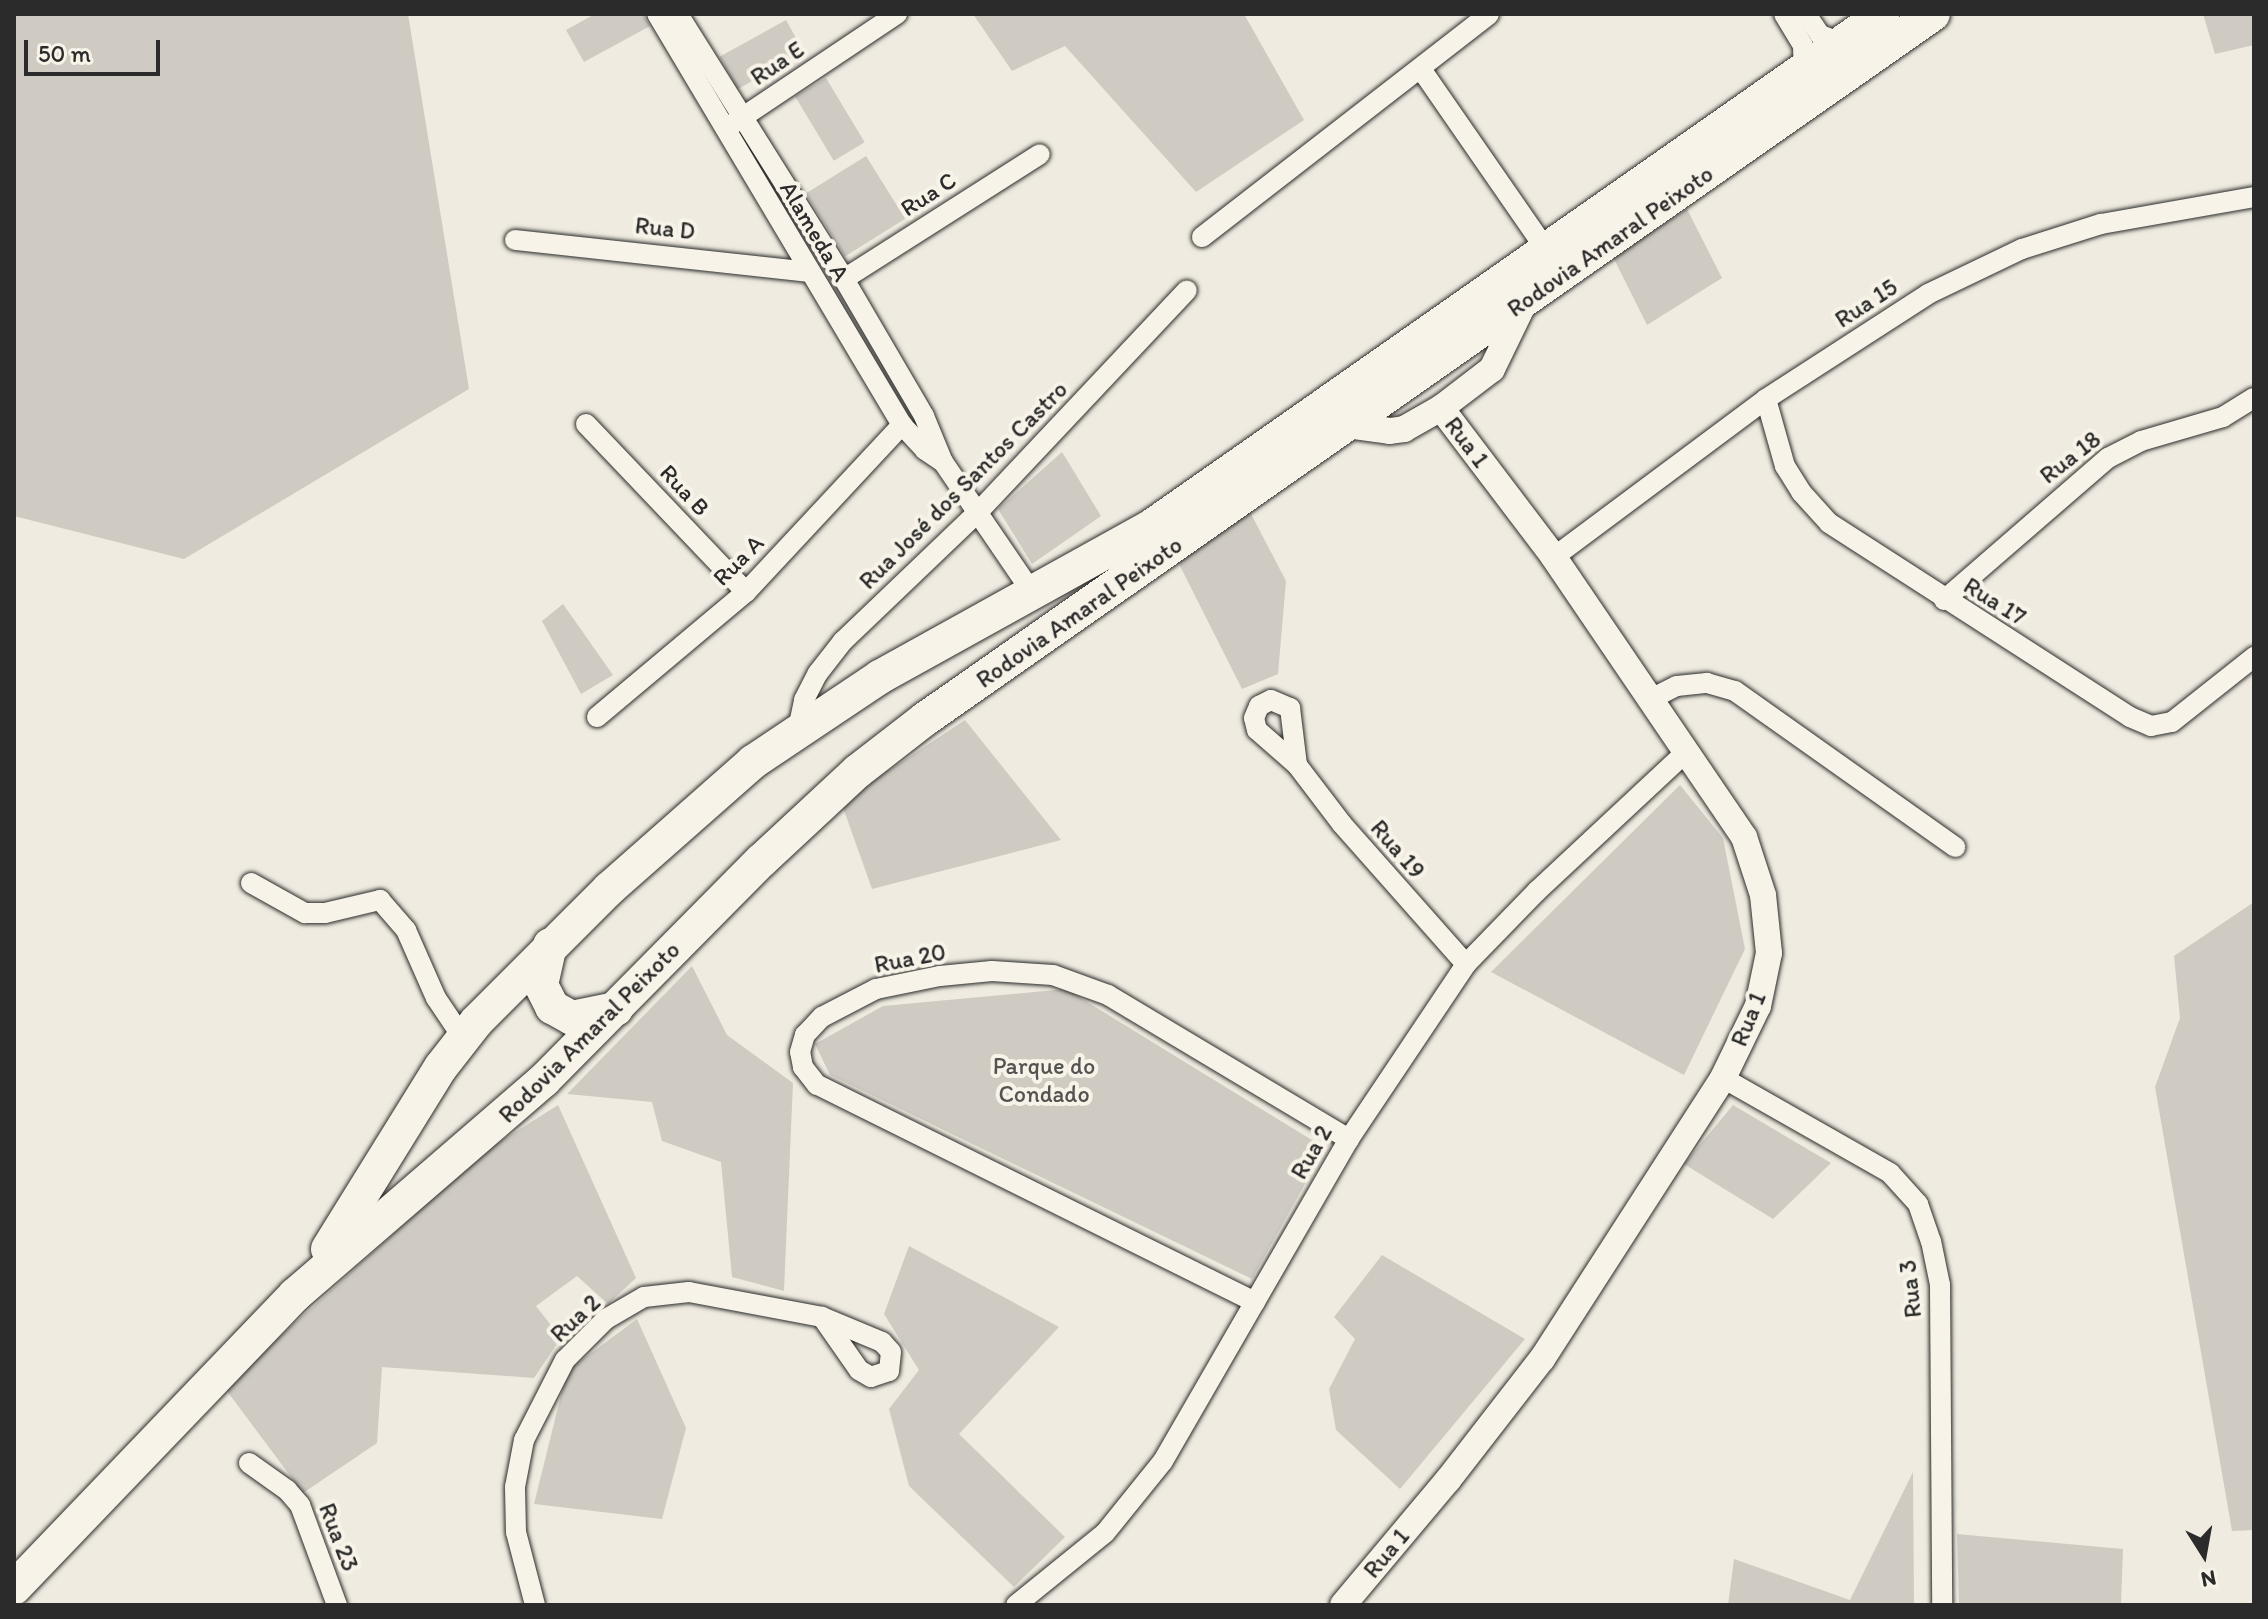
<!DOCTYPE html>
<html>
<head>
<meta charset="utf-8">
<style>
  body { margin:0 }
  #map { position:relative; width:2268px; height:1619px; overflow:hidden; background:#efebe0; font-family:Itim,sans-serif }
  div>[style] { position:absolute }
  .green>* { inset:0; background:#cfcbc2; transform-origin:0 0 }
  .roads { filter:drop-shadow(0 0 2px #2b2b2b) drop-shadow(0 0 2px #2b2b2b) }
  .minor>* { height:20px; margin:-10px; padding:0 10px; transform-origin:10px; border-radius:10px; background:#f7f3e8 }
  .tertiary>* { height:26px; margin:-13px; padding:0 13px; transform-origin:13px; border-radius:13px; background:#f7f3e8 }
  .trunk>* { height:34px; margin:-17px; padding:0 17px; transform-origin:17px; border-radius:17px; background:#f7f3e8 }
  span { translate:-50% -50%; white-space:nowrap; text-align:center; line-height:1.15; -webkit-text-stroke:8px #f7f3e8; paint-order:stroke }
  .street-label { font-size:24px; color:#2b2b2b }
  .park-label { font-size:24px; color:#545351 }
  .frame { position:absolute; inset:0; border:16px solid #2b2b2b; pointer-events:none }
  .north { position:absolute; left:2164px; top:1515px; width:80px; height:80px; -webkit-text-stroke:6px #f7f3e8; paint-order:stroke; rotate:169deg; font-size:22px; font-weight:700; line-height:32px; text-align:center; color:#2b2b2b }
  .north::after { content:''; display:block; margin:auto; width:28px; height:36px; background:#2b2b2b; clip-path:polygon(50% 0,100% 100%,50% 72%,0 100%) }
  .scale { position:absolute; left:24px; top:40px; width:136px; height:36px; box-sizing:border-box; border:4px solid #2b2b2b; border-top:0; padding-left:10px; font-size:24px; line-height:28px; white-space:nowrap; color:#2b2b2b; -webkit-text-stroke:6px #f7f3e8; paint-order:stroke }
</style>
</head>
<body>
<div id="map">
  <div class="green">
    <i style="clip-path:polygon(14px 14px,408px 14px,469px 389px,184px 559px,14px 516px)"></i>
    <i style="clip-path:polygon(595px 14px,643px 14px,650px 26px,584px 62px,566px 30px)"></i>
    <i style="clip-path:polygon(973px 14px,1244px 14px,1304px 120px,1196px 192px,1065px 46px,1012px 71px)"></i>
    <i style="clip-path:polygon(2203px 14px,2254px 14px,2254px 45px,2215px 54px)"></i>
    <i style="left:786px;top:20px;width:37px;height:76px;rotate:61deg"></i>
    <i style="left:826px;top:78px;width:75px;height:36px;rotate:59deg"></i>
    <i style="left:866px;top:156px;width:74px;height:71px;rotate:58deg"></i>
    <i style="clip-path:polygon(1687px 209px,1722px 278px,1647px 325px,1613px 257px)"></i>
    <i style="clip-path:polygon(1062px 452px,1101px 516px,1032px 564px,998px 509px)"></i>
    <i style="clip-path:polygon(1250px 512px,1286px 581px,1278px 674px,1242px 689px,1177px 560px)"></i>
    <i style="clip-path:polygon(563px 604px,613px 675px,581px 694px,542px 621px)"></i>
    <i style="clip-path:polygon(965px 720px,1061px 840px,872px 889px,841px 802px)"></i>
    <i style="clip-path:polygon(1680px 785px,1723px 838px,1745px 949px,1684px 1075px,1491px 972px)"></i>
    <i style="clip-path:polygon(2254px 902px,2254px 1530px,2232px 1531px,2155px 1087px,2180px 1018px,2174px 956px)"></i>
    <i style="clip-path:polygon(692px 966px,727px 1035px,793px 1083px,784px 1291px,732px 1277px,721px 1162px,662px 1141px,652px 1102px,567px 1094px)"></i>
    <i style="clip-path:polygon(1066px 989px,1325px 1148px,1252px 1279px,830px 1075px,815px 1044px,883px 1006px)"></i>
    <i style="clip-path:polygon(558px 1105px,636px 1278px,608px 1304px,577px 1276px,536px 1306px,561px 1338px,534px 1378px,382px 1367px,377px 1443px,303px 1493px,224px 1387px,484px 1152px)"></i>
    <i style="clip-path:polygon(1733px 1105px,1831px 1163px,1773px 1219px,1684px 1164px)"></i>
    <i style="clip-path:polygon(909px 1246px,1059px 1327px,959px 1434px,1065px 1537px,1014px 1587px,909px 1486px,889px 1409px,919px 1370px,884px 1314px)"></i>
    <i style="clip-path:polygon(1382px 1255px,1525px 1339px,1400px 1489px,1336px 1430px,1329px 1389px,1355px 1339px,1334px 1317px)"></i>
    <i style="clip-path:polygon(637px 1319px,686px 1428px,662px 1519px,534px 1504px,567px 1371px)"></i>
    <i style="clip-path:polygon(1913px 1472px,1914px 1605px,1728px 1605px,1734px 1559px,1850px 1600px)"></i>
    <i style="clip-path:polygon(1957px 1534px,2123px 1549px,2121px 1605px,1959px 1605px)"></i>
  </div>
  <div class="roads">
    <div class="minor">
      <i style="left:657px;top:14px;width:478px;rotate:59.2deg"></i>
      <i style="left:902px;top:425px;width:34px;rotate:47deg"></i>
      <i style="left:925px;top:450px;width:22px;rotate:34deg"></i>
      <i style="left:678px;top:14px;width:313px;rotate:57.9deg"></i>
      <i style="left:844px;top:279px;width:159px;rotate:59.7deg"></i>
      <i style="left:924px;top:416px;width:50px;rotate:67.6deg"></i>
      <i style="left:943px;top:462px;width:160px;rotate:55.7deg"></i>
      <i style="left:1784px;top:14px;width:37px;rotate:59deg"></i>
      <i style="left:1803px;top:46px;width:24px;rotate:88deg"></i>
      <i style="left:1806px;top:14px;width:25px;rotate:56deg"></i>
      <i style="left:1820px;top:35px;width:23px;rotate:20deg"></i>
      <i style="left:1421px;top:69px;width:221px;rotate:55.3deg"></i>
      <i style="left:731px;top:125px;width:200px;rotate:-33.8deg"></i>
      <i style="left:1202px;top:237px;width:363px;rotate:-37.8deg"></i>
      <i style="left:515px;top:240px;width:296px;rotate:6.2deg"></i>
      <i style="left:844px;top:279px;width:232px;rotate:-32.5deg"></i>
      <i style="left:1766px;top:399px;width:70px;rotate:74.2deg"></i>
      <i style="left:1785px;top:466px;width:31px;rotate:58deg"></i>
      <i style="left:1801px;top:492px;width:42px;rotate:47.9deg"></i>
      <i style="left:1829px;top:523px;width:358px;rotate:32.8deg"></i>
      <i style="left:2130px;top:717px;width:23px;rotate:23deg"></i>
      <i style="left:2151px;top:726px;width:21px;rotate:-11deg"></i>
      <i style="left:2172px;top:722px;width:105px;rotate:-38.4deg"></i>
      <i style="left:586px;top:424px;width:232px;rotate:46.4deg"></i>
      <i style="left:1554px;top:557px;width:264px;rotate:-36.7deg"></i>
      <i style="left:1766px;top:399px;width:193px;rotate:-32.9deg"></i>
      <i style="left:1928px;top:294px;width:104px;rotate:-25.6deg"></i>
      <i style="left:2022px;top:249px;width:83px;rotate:-17.6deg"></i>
      <i style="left:2101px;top:224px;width:155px;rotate:-10deg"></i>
      <i style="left:1944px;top:600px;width:217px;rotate:-40.9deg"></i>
      <i style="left:2108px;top:458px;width:37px;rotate:-27deg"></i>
      <i style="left:2141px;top:441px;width:85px;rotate:-16.3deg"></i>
      <i style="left:2223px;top:417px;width:36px;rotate:-32deg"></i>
      <i style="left:1271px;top:700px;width:21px;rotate:23deg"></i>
      <i style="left:1290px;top:708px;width:57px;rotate:83deg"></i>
      <i style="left:1297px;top:765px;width:53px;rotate:-138.8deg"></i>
      <i style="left:1257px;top:730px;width:12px;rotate:-104deg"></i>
      <i style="left:1254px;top:718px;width:13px;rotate:-67deg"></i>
      <i style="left:1259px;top:706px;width:13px;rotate:-27deg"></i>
      <i style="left:1649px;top:700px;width:31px;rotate:-27deg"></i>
      <i style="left:1677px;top:686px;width:30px;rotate:-6deg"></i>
      <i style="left:1707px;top:683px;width:29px;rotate:16deg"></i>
      <i style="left:1735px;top:691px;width:270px;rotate:35.3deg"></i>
      <i style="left:597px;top:717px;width:194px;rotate:-40deg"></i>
      <i style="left:746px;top:592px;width:229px;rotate:-47deg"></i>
      <i style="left:798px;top:729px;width:30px;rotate:-78deg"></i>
      <i style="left:804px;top:700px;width:30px;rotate:-63deg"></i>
      <i style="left:818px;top:673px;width:41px;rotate:-52deg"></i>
      <i style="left:843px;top:641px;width:188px;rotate:-43.7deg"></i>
      <i style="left:979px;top:511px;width:303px;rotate:-46.7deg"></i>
      <i style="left:1297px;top:765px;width:74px;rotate:52.7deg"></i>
      <i style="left:1342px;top:824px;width:187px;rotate:48.5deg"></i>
      <i style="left:251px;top:883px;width:62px;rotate:29.1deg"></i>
      <i style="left:305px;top:913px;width:20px"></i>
      <i style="left:325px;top:913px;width:57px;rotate:-13.3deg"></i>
      <i style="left:380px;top:900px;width:40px;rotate:49deg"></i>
      <i style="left:406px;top:930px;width:74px;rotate:66.2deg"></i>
      <i style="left:436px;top:998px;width:48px;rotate:56deg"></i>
      <i style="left:1723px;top:1078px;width:192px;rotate:29.6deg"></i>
      <i style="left:1890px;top:1173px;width:42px;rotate:47.9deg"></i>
      <i style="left:1918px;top:1204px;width:39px;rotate:71deg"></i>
      <i style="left:1931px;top:1241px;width:45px;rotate:78.4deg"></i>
      <i style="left:1940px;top:1285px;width:320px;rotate:89.6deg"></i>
      <i style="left:1255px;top:1302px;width:489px;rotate:-153.6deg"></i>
      <i style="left:817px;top:1085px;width:23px;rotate:-128deg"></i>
      <i style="left:803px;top:1067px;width:15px;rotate:-101deg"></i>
      <i style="left:800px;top:1052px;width:18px;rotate:-74deg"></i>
      <i style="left:805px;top:1035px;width:25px;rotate:-47deg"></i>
      <i style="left:822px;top:1017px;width:61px;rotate:-27.4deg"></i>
      <i style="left:876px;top:989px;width:65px;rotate:-11.5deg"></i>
      <i style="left:940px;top:976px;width:52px;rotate:-5.5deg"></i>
      <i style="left:992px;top:971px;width:61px;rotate:3.8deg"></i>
      <i style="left:1053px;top:975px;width:59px;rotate:20deg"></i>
      <i style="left:1108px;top:995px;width:281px;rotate:30.9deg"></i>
      <i style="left:822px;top:1317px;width:65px;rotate:22.6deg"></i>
      <i style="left:882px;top:1342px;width:13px;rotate:48deg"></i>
      <i style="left:891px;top:1352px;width:19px;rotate:96deg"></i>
      <i style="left:889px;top:1371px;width:19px;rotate:162deg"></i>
      <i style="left:871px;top:1377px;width:14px;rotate:-150deg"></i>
      <i style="left:859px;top:1370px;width:65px;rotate:-124.9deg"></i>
      <i style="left:249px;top:1463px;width:47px;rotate:35.4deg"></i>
      <i style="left:287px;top:1490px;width:20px;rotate:49deg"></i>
      <i style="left:300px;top:1505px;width:107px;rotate:69.7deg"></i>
      <i style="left:535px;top:1605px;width:75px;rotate:-104.6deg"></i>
      <i style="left:516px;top:1532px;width:45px;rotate:-91.3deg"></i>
      <i style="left:515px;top:1487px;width:48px;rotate:-79.2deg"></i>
      <i style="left:524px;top:1440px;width:90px;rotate:-62.9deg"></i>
      <i style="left:565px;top:1360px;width:58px;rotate:-45deg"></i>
      <i style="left:606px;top:1319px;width:44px;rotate:-30.1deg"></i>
      <i style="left:644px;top:1297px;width:45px;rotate:-6.3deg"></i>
      <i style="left:689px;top:1292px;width:135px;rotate:10.6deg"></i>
      <i style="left:1016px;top:1605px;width:114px;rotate:-39deg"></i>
      <i style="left:1105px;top:1533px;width:92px;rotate:-51.1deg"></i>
      <i style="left:1163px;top:1461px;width:372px;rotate:-60deg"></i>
      <i style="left:1349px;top:1139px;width:211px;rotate:-56.2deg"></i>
      <i style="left:1466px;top:964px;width:102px;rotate:-45.8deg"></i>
      <i style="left:1537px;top:891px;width:205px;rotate:-43deg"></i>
    </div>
    <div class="tertiary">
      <i style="left:1347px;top:425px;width:43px;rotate:7.9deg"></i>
      <i style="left:1390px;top:431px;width:14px;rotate:-8deg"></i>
      <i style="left:1404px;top:429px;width:43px;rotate:-29.6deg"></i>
      <i style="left:1441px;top:408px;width:64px;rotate:-37.4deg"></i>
      <i style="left:1492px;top:369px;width:76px;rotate:-64.1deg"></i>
      <i style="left:1343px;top:1605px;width:163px;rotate:-50deg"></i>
      <i style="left:1448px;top:1480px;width:153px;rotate:-52.2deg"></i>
      <i style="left:1542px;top:1359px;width:334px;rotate:-57.2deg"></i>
      <i style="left:1723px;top:1078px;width:80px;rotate:-64.1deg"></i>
      <i style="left:1758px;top:1006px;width:54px;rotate:-78.3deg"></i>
      <i style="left:1769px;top:953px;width:58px;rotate:-95.9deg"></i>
      <i style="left:1763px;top:895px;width:61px;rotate:-108.1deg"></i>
      <i style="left:1744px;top:837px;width:338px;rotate:-124.2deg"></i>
      <i style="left:1554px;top:557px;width:187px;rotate:-127.2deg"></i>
    </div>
    <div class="trunk">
      <i style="left:550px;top:945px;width:41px;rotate:102.7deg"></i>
      <i style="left:541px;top:985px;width:25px;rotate:63deg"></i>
      <i style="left:552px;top:1007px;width:23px;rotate:29deg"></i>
      <i style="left:572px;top:1018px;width:45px;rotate:-11.6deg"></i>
      <i style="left:328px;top:1249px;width:214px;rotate:-58.2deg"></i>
      <i style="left:441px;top:1067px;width:58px;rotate:-52deg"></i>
      <i style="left:477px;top:1021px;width:187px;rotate:-45deg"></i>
      <i style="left:609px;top:889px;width:192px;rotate:-41.4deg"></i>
      <i style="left:753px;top:762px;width:153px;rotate:-33.8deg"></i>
      <i style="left:880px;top:677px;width:311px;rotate:-29deg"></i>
      <i style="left:1152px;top:526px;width:892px;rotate:-35.01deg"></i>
      <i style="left:14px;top:1588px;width:406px;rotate:-46.2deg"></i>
      <i style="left:295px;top:1295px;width:329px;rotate:-40.8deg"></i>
      <i style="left:544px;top:1080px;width:308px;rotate:-45.3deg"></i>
      <i style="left:761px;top:861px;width:132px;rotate:-42.9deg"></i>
      <i style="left:858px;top:771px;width:85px;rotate:-37.8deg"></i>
      <i style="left:925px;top:719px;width:1230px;rotate:-34.97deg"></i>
    </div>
  </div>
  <div class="street-label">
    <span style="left:777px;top:63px;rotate:-34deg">Rua E</span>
    <span style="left:928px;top:194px;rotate:-33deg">Rua C</span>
    <span style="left:665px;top:228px;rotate:6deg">Rua D</span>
    <span style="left:815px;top:231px;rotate:59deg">Alameda A</span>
    <span style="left:1610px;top:241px;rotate:-35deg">Rodovia Amaral Peixoto</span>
    <span style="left:1866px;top:303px;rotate:-33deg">Rua 15</span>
    <span style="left:1467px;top:442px;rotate:53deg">Rua 1</span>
    <span style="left:2070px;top:457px;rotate:-38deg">Rua 18</span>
    <span style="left:963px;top:485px;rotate:-45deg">Rua José dos Santos Castro</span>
    <span style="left:685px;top:490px;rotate:47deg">Rua B</span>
    <span style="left:738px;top:560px;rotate:-45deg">Rua A</span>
    <span style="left:1995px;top:601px;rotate:32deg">Rua 17</span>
    <span style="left:1079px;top:612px;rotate:-35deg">Rodovia Amaral Peixoto</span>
    <span style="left:1398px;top:849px;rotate:49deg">Rua 19</span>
    <span style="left:910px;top:958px;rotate:-11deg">Rua 20</span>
    <span style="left:1748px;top:1019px;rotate:-68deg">Rua 1</span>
    <span style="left:589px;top:1032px;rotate:-45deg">Rodovia Amaral Peixoto</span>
    <span style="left:1311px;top:1152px;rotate:-60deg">Rua 2</span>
    <span style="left:1910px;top:1289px;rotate:-96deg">Rua 3</span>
    <span style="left:575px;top:1318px;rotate:-43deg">Rua 2</span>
    <span style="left:339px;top:1537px;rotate:69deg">Rua 23</span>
    <span style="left:1386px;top:1553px;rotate:-50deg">Rua 1</span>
  </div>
  <div class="park-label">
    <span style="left:1044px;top:1080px">Parque do<br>Condado</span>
  </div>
  <div class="frame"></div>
  <div class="north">N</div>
  <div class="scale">50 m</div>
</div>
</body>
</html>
